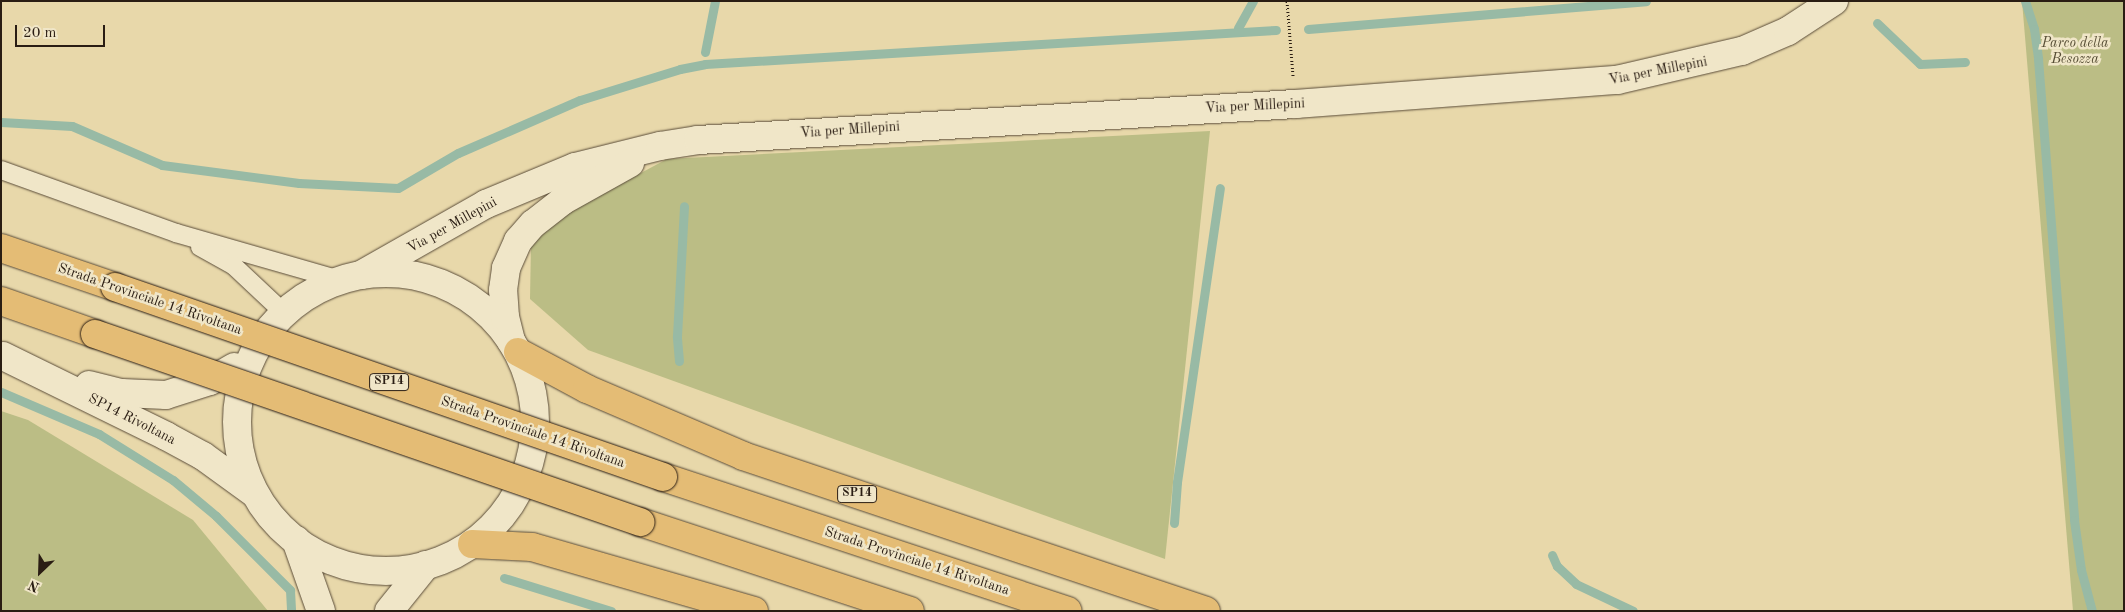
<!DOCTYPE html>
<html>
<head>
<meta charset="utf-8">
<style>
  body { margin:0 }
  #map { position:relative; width:2125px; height:612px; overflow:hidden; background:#e8d8aa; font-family:"Old Standard TT",serif }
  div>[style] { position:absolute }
  .green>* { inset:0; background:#bbbd85 }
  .stream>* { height:9px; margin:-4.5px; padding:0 4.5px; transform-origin:4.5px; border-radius:4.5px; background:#98baa5 }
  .path>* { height:3px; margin-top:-1.5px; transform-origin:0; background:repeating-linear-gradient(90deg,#2a1d13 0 1px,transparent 0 3.5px) }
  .roads { filter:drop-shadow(0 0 1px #5a4c39) drop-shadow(0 0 1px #5a4c39) }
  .lane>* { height:18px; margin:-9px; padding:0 9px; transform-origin:9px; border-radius:9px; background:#f0e6c8 }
  .secondary>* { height:28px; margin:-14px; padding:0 14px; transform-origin:14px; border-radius:14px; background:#f0e6c8 }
  .secondary>.ring { margin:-14px; padding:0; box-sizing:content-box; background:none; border:28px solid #f0e6c8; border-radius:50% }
  .highway>* { height:28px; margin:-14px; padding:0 14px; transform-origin:14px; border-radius:14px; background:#e4bc75 }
  .bridges { filter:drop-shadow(0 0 1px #2a1d13) drop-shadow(0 0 1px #2a1d13) }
  .highway-bridge>* { height:28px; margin:-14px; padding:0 14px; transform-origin:14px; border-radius:14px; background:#e4bc75 }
  span { translate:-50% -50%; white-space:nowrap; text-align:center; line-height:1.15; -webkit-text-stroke:5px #f0e6c8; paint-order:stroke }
  .shield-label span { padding:1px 4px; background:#f0e6c8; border:1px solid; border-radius:4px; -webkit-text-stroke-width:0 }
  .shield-label { font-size:12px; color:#2a1d13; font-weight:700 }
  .park-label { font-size:14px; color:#564d35; font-style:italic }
  .street-label { font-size:14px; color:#2a1d13 }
  .frame { position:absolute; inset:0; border:2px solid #2a1d13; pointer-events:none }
  .north { position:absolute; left:15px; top:547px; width:50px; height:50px; -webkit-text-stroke:4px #f0e6c8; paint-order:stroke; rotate:204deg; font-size:14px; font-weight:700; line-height:20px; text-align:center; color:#2a1d13 }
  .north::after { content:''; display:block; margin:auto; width:18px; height:22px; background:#2a1d13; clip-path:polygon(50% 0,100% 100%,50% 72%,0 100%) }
  .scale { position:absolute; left:15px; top:25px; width:90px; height:22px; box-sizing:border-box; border:2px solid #2a1d13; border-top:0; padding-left:6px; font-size:15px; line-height:18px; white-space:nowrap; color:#2a1d13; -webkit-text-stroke:4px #f0e6c8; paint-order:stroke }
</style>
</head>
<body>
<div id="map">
  <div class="green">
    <i style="clip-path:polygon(2022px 1px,2124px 1px,2124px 611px,2073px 611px)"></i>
    <i style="clip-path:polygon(1210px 131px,1165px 559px,588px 350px,530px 299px,531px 244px,570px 211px,667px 159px)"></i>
    <i style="clip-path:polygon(1px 411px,28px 420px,193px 520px,268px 611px,1px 611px)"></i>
  </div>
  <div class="stream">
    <i style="left:2025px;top:1px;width:29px;rotate:72deg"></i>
    <i style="left:2034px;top:29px;width:30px;rotate:82deg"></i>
    <i style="left:2038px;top:59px;width:462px;rotate:85.5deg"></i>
    <i style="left:2074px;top:520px;width:50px;rotate:82deg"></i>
    <i style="left:2081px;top:570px;width:42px;rotate:75deg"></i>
    <i style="left:1877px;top:23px;width:59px;rotate:43.6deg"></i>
    <i style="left:1920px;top:64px;width:45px;rotate:-2.5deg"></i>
    <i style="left:1238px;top:28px;width:31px;rotate:-61deg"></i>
    <i style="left:1308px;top:29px;width:339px;rotate:-4.7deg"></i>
    <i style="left:705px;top:52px;width:52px;rotate:-78.9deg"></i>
    <i style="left:1px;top:122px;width:71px;rotate:3.2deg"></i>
    <i style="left:72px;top:126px;width:98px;rotate:23.4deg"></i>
    <i style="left:162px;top:165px;width:138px;rotate:7.5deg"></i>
    <i style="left:299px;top:183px;width:99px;rotate:2.9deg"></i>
    <i style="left:398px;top:188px;width:69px;rotate:-30.3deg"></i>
    <i style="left:458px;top:153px;width:133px;rotate:-23.5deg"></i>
    <i style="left:580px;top:100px;width:105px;rotate:-17.2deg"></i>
    <i style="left:680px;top:69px;width:25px;rotate:-11deg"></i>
    <i style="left:705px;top:64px;width:572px;rotate:-3.41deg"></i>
    <i style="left:679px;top:361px;width:25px;rotate:-95deg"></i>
    <i style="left:677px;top:336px;width:130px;rotate:-86.9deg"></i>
    <i style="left:1px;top:392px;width:107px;rotate:23.2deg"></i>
    <i style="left:99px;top:434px;width:87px;rotate:31.9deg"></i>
    <i style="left:173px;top:480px;width:56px;rotate:39.9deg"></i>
    <i style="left:216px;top:516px;width:105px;rotate:45deg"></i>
    <i style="left:290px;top:590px;width:21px;rotate:87deg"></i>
    <i style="left:1174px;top:523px;width:41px;rotate:-85.8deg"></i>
    <i style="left:1177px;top:482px;width:297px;rotate:-81.7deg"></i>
    <i style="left:1552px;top:555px;width:12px;rotate:66deg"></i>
    <i style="left:1557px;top:566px;width:26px;rotate:43deg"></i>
    <i style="left:1576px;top:584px;width:63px;rotate:25.3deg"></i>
    <i style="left:504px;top:578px;width:112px;rotate:17.1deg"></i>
  </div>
  <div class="path">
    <i style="left:1287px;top:1px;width:75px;rotate:85.4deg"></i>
  </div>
  <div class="roads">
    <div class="lane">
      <i style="left:1px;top:170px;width:186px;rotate:19.8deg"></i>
      <i style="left:176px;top:233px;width:171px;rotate:16deg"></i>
      <i style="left:200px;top:247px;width:39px;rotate:29deg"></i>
      <i style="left:234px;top:266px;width:69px;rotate:43.2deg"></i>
    </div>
    <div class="secondary">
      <i class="ring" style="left:237px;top:273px;width:270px;height:270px"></i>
      <i style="left:361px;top:275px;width:144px;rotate:-29.6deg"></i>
      <i style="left:486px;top:204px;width:96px;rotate:-22.6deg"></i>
      <i style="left:575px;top:167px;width:88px;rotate:-13.9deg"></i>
      <i style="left:660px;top:146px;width:38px;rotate:-9deg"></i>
      <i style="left:698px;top:140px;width:599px;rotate:-3.45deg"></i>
      <i style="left:1296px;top:104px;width:322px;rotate:-4.3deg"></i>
      <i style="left:1617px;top:80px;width:128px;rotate:-13.1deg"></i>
      <i style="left:1742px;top:51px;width:50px;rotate:-23.5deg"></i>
      <i style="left:1788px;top:31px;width:55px;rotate:-33.1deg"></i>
      <i style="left:511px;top:341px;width:25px;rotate:-104deg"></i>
      <i style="left:505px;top:317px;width:27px;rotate:-94deg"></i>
      <i style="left:503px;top:290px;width:22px;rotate:-82deg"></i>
      <i style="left:506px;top:268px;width:30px;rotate:-66deg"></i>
      <i style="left:518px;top:241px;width:23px;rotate:-49deg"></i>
      <i style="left:533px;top:224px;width:37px;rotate:-38deg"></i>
      <i style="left:562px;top:201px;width:78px;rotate:-29.2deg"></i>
      <i style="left:3px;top:356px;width:182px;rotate:26.1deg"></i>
      <i style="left:166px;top:436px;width:42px;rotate:28.4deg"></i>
      <i style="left:203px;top:456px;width:63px;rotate:36deg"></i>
      <i style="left:89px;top:385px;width:34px;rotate:14deg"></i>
      <i style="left:122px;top:393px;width:44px;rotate:2.6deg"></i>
      <i style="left:166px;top:395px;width:46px;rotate:-17.7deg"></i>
      <i style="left:210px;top:381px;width:28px;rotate:-30deg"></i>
      <i style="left:296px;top:540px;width:75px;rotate:70.6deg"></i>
      <i style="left:389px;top:611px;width:59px;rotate:-51.2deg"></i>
    </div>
    <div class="highway">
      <i style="left:1px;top:248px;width:120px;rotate:18.9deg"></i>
      <i style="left:1px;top:301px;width:100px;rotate:19.3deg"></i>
      <i style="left:518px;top:352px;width:78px;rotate:28.2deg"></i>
      <i style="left:587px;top:389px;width:170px;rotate:23.2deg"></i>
      <i style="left:743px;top:456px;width:488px;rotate:18.5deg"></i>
      <i style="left:663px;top:477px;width:426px;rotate:18.3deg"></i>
      <i style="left:640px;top:522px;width:284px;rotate:18.2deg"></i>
      <i style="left:472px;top:544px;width:60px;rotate:2.9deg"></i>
      <i style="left:532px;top:547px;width:231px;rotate:16.1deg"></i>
    </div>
  </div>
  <div class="bridges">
    <div class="highway-bridge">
      <i style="left:115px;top:287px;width:580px;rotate:19.12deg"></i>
      <i style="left:95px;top:334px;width:577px;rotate:19.03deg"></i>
    </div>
  </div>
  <div class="shield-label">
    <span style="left:389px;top:382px">SP14</span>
    <span style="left:857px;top:494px">SP14</span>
  </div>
  <div class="park-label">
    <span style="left:2075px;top:51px">Parco della<br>Besozza</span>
  </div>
  <div class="street-label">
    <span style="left:1658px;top:71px;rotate:-11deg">Via per Millepini</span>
    <span style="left:1255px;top:106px;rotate:-3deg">Via per Millepini</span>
    <span style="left:850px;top:130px;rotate:-4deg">Via per Millepini</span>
    <span style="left:452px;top:225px;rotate:-29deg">Via per Millepini</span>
    <span style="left:150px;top:299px;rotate:19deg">Strada Provinciale 14 Rivoltana</span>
    <span style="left:132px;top:419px;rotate:27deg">SP14 Rivoltana</span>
    <span style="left:533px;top:432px;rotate:19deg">Strada Provinciale 14 Rivoltana</span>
    <span style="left:917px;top:561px;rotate:18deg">Strada Provinciale 14 Rivoltana</span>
  </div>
  <div class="frame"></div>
  <div class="north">N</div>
  <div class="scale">20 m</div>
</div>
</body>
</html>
